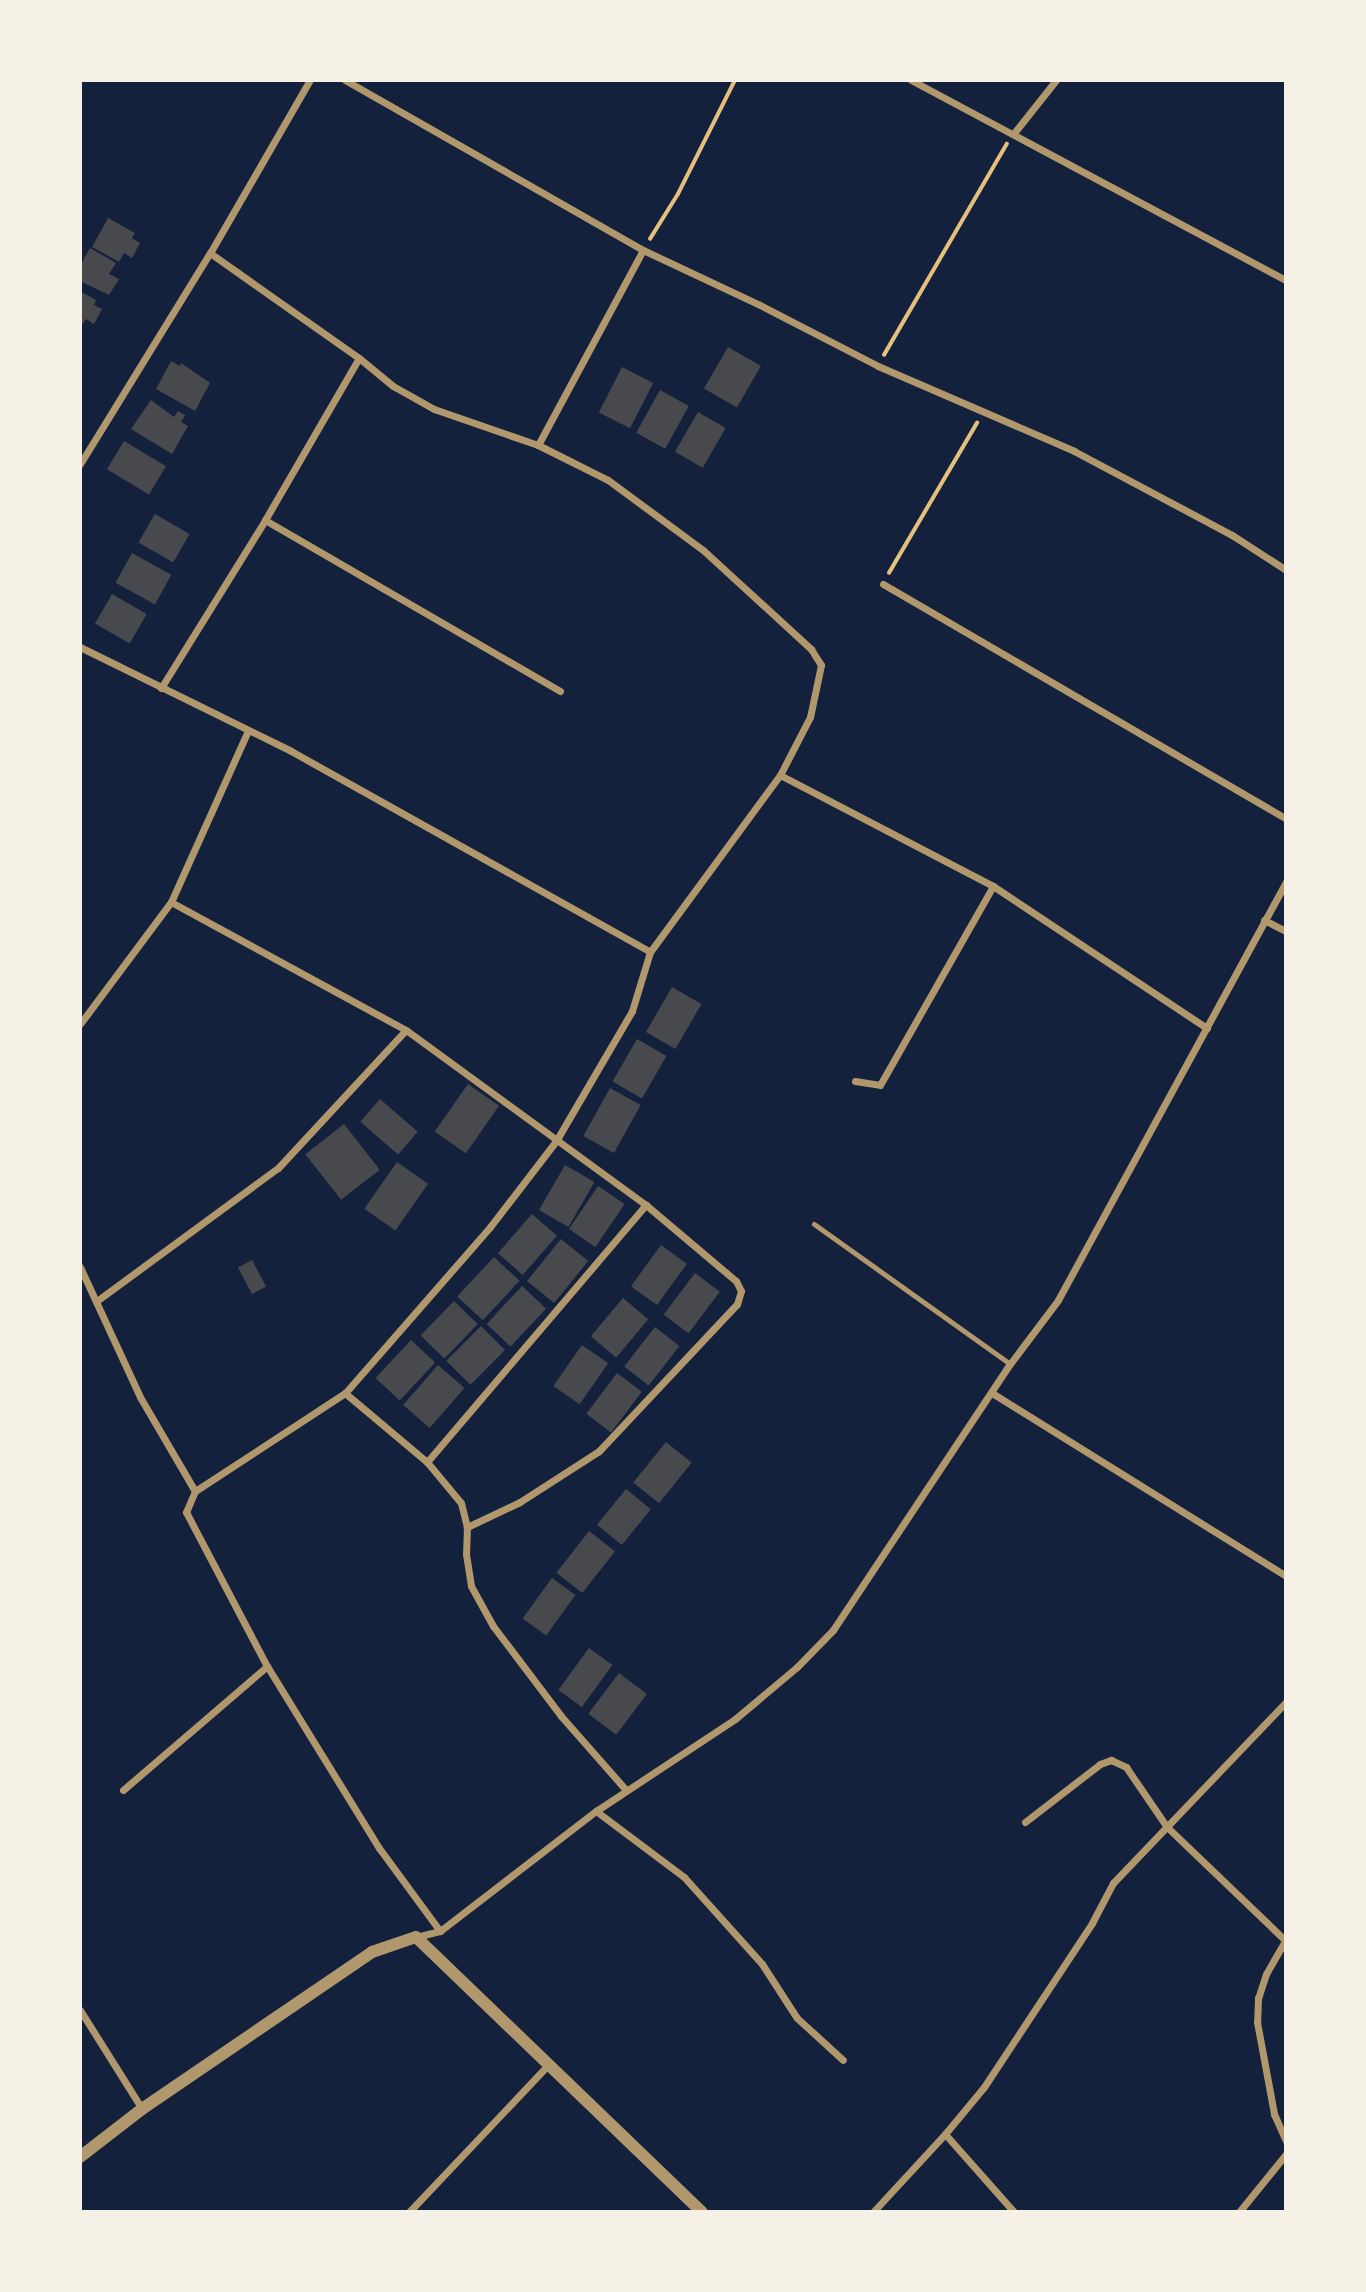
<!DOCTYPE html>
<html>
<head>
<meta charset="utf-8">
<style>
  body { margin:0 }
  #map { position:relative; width:1366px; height:2292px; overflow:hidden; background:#14213d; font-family:"Open Sans",sans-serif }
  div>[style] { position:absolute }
  .building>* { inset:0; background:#48494c; transform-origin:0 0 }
  .path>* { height:3.5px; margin:-1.75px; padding:0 1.75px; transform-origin:1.75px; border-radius:1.75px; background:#e5c07b }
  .service>* { height:5px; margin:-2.5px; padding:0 2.5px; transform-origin:2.5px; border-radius:2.5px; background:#b1986c }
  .minor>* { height:7px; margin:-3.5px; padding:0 3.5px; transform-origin:3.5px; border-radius:3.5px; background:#b1986c }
  .tertiary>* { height:12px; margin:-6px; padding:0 6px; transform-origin:6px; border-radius:6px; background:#b1986c }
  span { translate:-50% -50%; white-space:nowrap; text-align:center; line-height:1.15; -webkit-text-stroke:7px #f6f1e7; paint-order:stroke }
  .frame { position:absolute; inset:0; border:82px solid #f6f1e7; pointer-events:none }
</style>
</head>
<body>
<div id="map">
  <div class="building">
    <i style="clip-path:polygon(108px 218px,135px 233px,132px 238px,140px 243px,132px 258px,124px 253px,119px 262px,92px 247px)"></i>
    <i style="clip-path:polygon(90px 248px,116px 263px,109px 274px,119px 279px,109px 295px,80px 281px,80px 266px)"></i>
    <i style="clip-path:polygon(80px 291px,96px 300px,94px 305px,102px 309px,94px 324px,86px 319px,80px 328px)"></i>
    <i style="left:728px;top:347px;width:38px;height:48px;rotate:30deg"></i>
    <i style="clip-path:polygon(171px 361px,180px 366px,181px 363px,210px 383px,195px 411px,156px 389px)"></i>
    <i style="left:622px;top:367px;width:35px;height:51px;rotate:27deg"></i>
    <i style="left:660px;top:390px;width:33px;height:49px;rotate:29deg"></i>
    <i style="clip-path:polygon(151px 400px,174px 417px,178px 411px,185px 415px,181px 422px,188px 426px,172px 454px,131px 429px)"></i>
    <i style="left:698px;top:412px;width:32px;height:46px;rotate:30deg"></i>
    <i style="left:124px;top:441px;width:49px;height:33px;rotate:31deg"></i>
    <i style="left:155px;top:514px;width:40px;height:33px;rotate:30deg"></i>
    <i style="left:132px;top:553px;width:45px;height:34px;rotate:29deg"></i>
    <i style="left:112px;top:594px;width:40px;height:34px;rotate:30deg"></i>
    <i style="left:672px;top:987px;width:34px;height:52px;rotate:30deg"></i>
    <i style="left:637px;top:1039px;width:34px;height:49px;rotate:30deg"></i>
    <i style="left:468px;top:1084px;width:38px;height:58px;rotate:35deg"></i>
    <i style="left:610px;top:1088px;width:35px;height:55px;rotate:29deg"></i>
    <i style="left:380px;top:1099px;width:50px;height:30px;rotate:41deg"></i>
    <i style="left:344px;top:1124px;width:58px;height:49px;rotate:52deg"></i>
    <i style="left:397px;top:1162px;width:38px;height:57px;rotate:35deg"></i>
    <i style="left:565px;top:1165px;width:34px;height:52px;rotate:30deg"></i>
    <i style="left:598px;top:1186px;width:32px;height:52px;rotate:34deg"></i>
    <i style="left:532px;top:1214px;width:33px;height:52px;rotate:41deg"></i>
    <i style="left:561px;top:1239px;width:35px;height:54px;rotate:39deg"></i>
    <i style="left:661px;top:1245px;width:32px;height:51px;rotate:36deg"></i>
    <i style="left:494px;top:1257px;width:35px;height:54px;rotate:43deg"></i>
    <i style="left:252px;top:1260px;width:30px;height:16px;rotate:62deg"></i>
    <i style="left:695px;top:1273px;width:31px;height:52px;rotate:37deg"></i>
    <i style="left:522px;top:1286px;width:33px;height:52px;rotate:43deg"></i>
    <i style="left:623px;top:1298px;width:33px;height:50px;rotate:40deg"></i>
    <i style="left:454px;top:1301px;width:33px;height:48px;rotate:44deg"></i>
    <i style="left:481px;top:1326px;width:34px;height:49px;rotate:45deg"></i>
    <i style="left:655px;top:1327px;width:31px;height:50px;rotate:38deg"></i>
    <i style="left:411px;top:1340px;width:33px;height:52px;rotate:43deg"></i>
    <i style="left:582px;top:1345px;width:32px;height:50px;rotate:35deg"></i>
    <i style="left:438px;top:1365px;width:35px;height:53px;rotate:41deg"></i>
    <i style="left:617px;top:1373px;width:31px;height:51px;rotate:37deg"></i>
    <i style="left:666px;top:1442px;width:33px;height:52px;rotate:39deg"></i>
    <i style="left:626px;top:1489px;width:32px;height:46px;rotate:39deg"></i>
    <i style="left:589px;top:1531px;width:33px;height:53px;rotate:38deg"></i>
    <i style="left:552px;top:1578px;width:29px;height:50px;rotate:36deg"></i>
    <i style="left:589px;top:1648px;width:29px;height:52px;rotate:36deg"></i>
    <i style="left:619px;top:1673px;width:35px;height:51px;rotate:37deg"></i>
  </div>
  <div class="path">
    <i style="left:650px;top:239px;width:53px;rotate:-58.1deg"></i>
    <i style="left:678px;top:194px;width:127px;rotate:-63.4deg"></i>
    <i style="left:884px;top:355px;width:244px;rotate:-59.8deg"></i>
    <i style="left:889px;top:573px;width:174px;rotate:-59.6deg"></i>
  </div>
  <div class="service">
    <i style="left:814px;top:1224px;width:241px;rotate:35.5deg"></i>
  </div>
  <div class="minor">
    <i style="left:345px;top:80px;width:343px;rotate:29.7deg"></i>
    <i style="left:643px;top:250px;width:129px;rotate:25.2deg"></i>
    <i style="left:760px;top:305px;width:133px;rotate:27.3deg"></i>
    <i style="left:878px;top:366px;width:214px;rotate:23.4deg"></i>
    <i style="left:1074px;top:451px;width:179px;rotate:28deg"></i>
    <i style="left:1232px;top:535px;width:64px;rotate:32.9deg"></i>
    <i style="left:911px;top:80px;width:425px;rotate:28.1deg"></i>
    <i style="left:1014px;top:133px;width:68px;rotate:-51.6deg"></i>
    <i style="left:210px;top:253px;width:182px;rotate:35.2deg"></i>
    <i style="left:359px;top:358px;width:44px;rotate:39.5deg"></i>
    <i style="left:393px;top:386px;width:47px;rotate:29.3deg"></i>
    <i style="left:434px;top:409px;width:110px;rotate:19.1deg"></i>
    <i style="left:538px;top:445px;width:78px;rotate:26.6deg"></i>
    <i style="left:608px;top:480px;width:118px;rotate:36.4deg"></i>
    <i style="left:703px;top:550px;width:147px;rotate:42.5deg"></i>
    <i style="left:811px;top:649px;width:19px;rotate:58deg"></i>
    <i style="left:821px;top:665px;width:53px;rotate:101.9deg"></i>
    <i style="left:810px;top:717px;width:65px;rotate:117.3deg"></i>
    <i style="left:780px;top:775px;width:220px;rotate:126.3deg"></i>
    <i style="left:650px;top:952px;width:62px;rotate:107deg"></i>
    <i style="left:632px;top:1011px;width:151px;rotate:120.3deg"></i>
    <i style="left:556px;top:1141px;width:108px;rotate:127.5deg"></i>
    <i style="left:490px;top:1227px;width:220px;rotate:131.1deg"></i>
    <i style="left:345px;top:1393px;width:179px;rotate:146.8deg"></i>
    <i style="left:195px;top:1491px;width:23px;rotate:113deg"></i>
    <i style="left:186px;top:1512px;width:174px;rotate:62.3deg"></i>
    <i style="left:267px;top:1666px;width:214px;rotate:58.4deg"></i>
    <i style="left:379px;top:1848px;width:103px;rotate:53.7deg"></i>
    <i style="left:538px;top:445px;width:221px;rotate:-61.7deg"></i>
    <i style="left:80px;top:464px;width:248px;rotate:-58.4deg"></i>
    <i style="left:210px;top:253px;width:200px;rotate:-60deg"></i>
    <i style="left:265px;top:520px;width:341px;rotate:30.1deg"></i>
    <i style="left:883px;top:584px;width:467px;rotate:30.2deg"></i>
    <i style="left:80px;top:647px;width:235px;rotate:26.2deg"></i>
    <i style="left:291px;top:751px;width:411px;rotate:29.2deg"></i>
    <i style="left:161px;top:688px;width:198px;rotate:-58.2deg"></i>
    <i style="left:265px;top:520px;width:187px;rotate:-59.9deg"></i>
    <i style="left:780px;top:775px;width:240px;rotate:27.5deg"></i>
    <i style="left:993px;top:886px;width:257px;rotate:33.6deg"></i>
    <i style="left:171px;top:902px;width:268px;rotate:28.6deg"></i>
    <i style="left:406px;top:1030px;width:297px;rotate:36.1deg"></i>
    <i style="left:646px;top:1205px;width:118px;rotate:40.2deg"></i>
    <i style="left:736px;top:1281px;width:11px;rotate:63deg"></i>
    <i style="left:741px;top:1291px;width:14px;rotate:107deg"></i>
    <i style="left:737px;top:1304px;width:202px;rotate:133.2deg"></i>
    <i style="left:599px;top:1451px;width:94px;rotate:147.2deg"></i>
    <i style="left:520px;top:1502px;width:59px;rotate:154.7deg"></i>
    <i style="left:1264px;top:920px;width:25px;rotate:27deg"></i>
    <i style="left:80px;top:1024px;width:152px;rotate:-53.3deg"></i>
    <i style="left:171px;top:902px;width:188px;rotate:-65.8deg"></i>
    <i style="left:855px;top:1081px;width:25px;rotate:9deg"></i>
    <i style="left:880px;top:1085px;width:229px;rotate:-60.4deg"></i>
    <i style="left:80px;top:1267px;width:143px;rotate:65.2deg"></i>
    <i style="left:140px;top:1397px;width:109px;rotate:59.7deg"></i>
    <i style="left:98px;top:1300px;width:223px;rotate:-36.3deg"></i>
    <i style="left:278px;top:1168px;width:188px;rotate:-47.2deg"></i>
    <i style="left:345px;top:1393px;width:107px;rotate:40.1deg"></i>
    <i style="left:427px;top:1462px;width:53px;rotate:50.3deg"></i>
    <i style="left:461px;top:1503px;width:25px;rotate:76deg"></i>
    <i style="left:467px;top:1527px;width:27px;rotate:92deg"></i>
    <i style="left:466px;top:1554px;width:32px;rotate:81deg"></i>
    <i style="left:471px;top:1586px;width:46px;rotate:61.2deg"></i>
    <i style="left:493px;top:1626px;width:113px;rotate:52.9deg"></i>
    <i style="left:561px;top:1716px;width:98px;rotate:48.7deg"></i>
    <i style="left:992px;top:1393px;width:346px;rotate:31.9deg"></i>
    <i style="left:427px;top:1462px;width:338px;rotate:-49.6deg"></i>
    <i style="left:123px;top:1790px;width:190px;rotate:-40.7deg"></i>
    <i style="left:596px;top:1811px;width:110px;rotate:36.9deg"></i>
    <i style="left:684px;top:1877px;width:117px;rotate:48.1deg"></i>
    <i style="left:762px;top:1964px;width:64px;rotate:57.1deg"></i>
    <i style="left:797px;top:2018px;width:62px;rotate:42.4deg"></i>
    <i style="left:1025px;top:1822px;width:95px;rotate:-37.7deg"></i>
    <i style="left:1100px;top:1764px;width:12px;rotate:-20deg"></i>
    <i style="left:1111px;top:1760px;width:17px;rotate:25deg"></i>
    <i style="left:1126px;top:1767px;width:73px;rotate:55.7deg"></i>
    <i style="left:1167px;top:1827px;width:165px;rotate:43.8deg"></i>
    <i style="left:416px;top:1937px;width:25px;rotate:-14deg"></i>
    <i style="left:440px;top:1931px;width:197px;rotate:-37.6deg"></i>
    <i style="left:596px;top:1811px;width:167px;rotate:-33.5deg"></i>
    <i style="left:735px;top:1719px;width:81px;rotate:-40deg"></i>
    <i style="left:797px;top:1667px;width:52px;rotate:-45.8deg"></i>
    <i style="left:833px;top:1630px;width:320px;rotate:-56.4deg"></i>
    <i style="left:1010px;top:1364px;width:80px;rotate:-53.1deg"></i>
    <i style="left:1058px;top:1300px;width:477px;rotate:-61.4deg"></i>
    <i style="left:1285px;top:1941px;width:38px;rotate:120deg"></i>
    <i style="left:1266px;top:1974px;width:25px;rotate:108deg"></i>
    <i style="left:1258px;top:1998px;width:24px;rotate:92deg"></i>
    <i style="left:1257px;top:2022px;width:94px;rotate:79.5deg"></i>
    <i style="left:1274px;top:2114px;width:30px;rotate:66deg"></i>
    <i style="left:80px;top:2010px;width:117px;rotate:57.9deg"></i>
    <i style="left:945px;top:2134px;width:104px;rotate:48.5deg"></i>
    <i style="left:409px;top:2212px;width:204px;rotate:-46.6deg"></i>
    <i style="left:873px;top:2212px;width:106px;rotate:-47.3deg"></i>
    <i style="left:945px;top:2134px;width:61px;rotate:-50.3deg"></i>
    <i style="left:984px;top:2087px;width:196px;rotate:-56.6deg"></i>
    <i style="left:1092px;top:1923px;width:45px;rotate:-62.3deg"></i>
    <i style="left:1113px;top:1883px;width:250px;rotate:-46.3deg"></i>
    <i style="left:1239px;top:2212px;width:75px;rotate:-51deg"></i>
  </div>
  <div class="tertiary">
    <i style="left:80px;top:2157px;width:78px;rotate:-37.7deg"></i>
    <i style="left:142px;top:2109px;width:278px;rotate:-34.3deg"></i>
    <i style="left:372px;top:1952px;width:46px;rotate:-18.8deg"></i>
    <i style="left:416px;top:1937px;width:397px;rotate:43.9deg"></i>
  </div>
  <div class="frame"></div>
</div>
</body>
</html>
